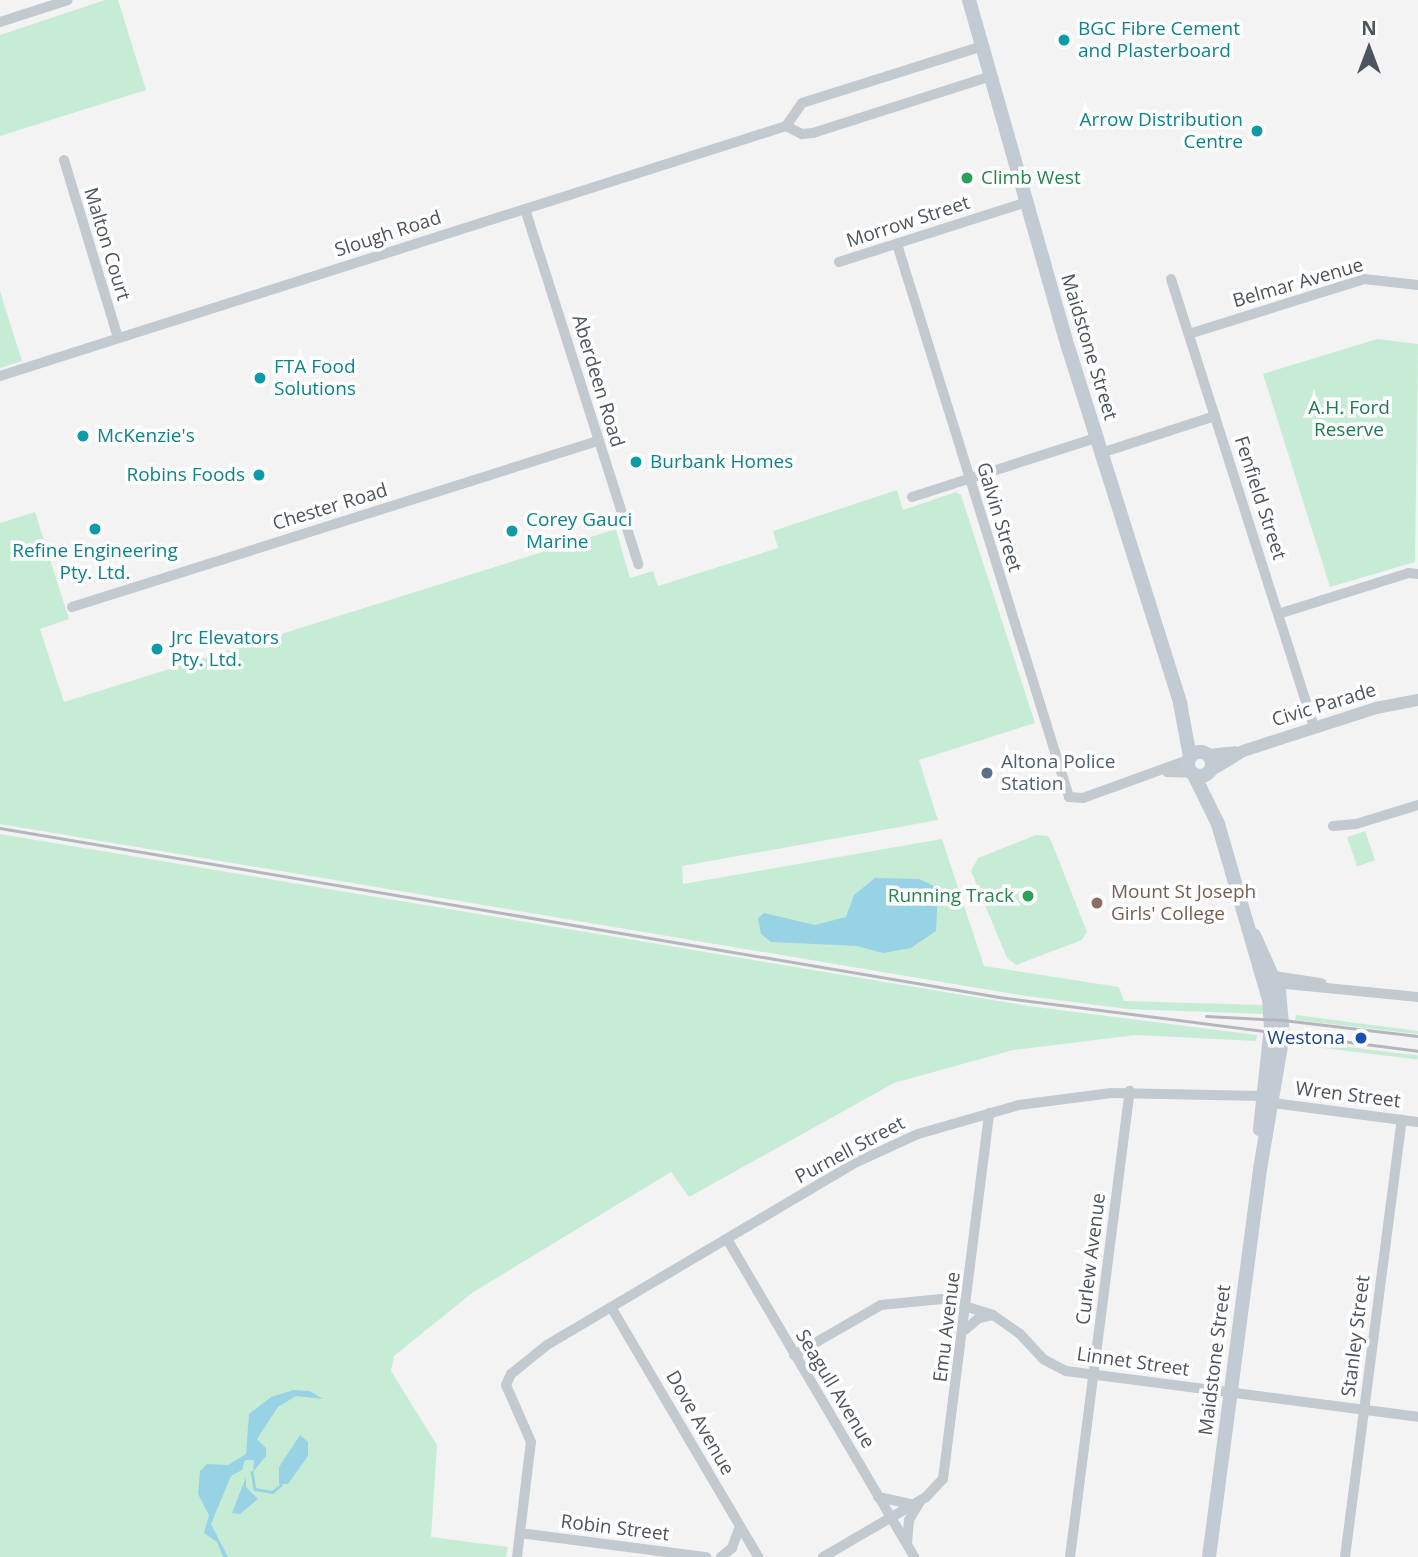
<!DOCTYPE html>
<html>
<head>
<meta charset="utf-8">
<style>
  body { margin:0 }
  #map { position:relative; width:1418px; height:1557px; overflow:hidden; background:#f4f3f3; font-family:"Open Sans",sans-serif }
  div>[style] { position:absolute }
  .green>* { inset:0; background:#c7ecd6; transform-origin:0 0 }
  .water>* { inset:0; background:#98d3e5 }
  .stream>* { height:2.5px; margin:-1.25px; padding:0 1.25px; transform-origin:1.25px; border-radius:1.25px; background:#98d3e5 }
  .minor>* { height:10px; margin:-5px; padding:0 5px; transform-origin:5px; border-radius:5px; background:#c2c9cf }
  .tertiary>* { height:12px; margin:-6px; padding:0 6px; transform-origin:6px; border-radius:6px; background:#c2c9cf }
  .secondary>* { height:14px; margin:-7px; padding:0 7px; transform-origin:7px; border-radius:7px; background:#c2cad4 }
  .secondary>.ring { margin:-7px; padding:0; box-sizing:content-box; background:none; border:14px solid #c2cad4; border-radius:50% }
  .rail>* { height:2.5px; margin:-1.25px; padding:0 1.25px; transform-origin:1.25px; border-radius:1.25px; background:#b5b7bc }
  .dots>* { width:19px; height:19px; translate:-50% -50%; box-sizing:border-box; border:4px solid #fff; border-radius:50% }
  span { translate:-50% -50%; white-space:nowrap; text-align:center; line-height:1.15; -webkit-text-stroke:7px #fff; paint-order:stroke }
  .culture-label { font-size:19px; color:#0d838f }
  .left { translate:0 -50%; text-align:left }
  .right { translate:-100% -50%; text-align:right }
  .leisure-label { font-size:19px; color:#27864d }
  .street-label { font-size:19px; color:#4c555e }
  .park-label { font-size:19px; color:#217b50 }
  .service-label { font-size:19px; color:#4e5e75 }
  .education-label { font-size:19px; color:#785e54 }
  .transit-label { font-size:19px; color:#164399 }
  .north { position:absolute; left:1334px; top:14px; width:70px; height:70px; -webkit-text-stroke:5px #fff; paint-order:stroke; rotate:0deg; font-size:19px; font-weight:700; line-height:28px; text-align:center; color:#4c555e }
  .north::after { content:''; display:block; margin:auto; width:24px; height:32px; background:#4c555e; clip-path:polygon(50% 0,100% 100%,50% 72%,0 100%) }
</style>
</head>
<body>
<div id="map">
  <div class="green">
    <i style="clip-path:polygon(105px 0,118px 0,146px 90px,0 136px,0 35px)"></i>
    <i style="clip-path:polygon(0 291px,22px 361px,0 368px)"></i>
    <i style="clip-path:polygon(1377px 339px,1418px 344px,1415px 562px,1330px 587px,1263px 374px)"></i>
    <i style="clip-path:polygon(897px 490px,903px 510px,956px 492px,961px 495px,1035px 723px,919px 760px,938px 820px,682px 866px,683px 884px,942px 839px,984px 966px,1119px 987px,1124px 1001px,1263px 1005px,1263px 1014px,1127px 1009px,1019px 995px,0 824px,0 523px,35px 512px,69px 619px,40px 629px,64px 702px,616px 529px,630px 578px,653px 571px,658px 586px,778px 548px,773px 531px)"></i>
    <i style="left:1365px;top:831px;width:31px;height:19px;rotate:71deg"></i>
    <i style="clip-path:polygon(0 834px,1028px 1006px,1257px 1035px,1256px 1041px,1136px 1035px,1013px 1050px,894px 1083px,689px 1197px,671px 1172px,472px 1293px,394px 1356px,391px 1371px,437px 1445px,431px 1537px,508px 1547px,506px 1557px,0 1557px)"></i>
    <i style="clip-path:polygon(1036px 835px,1048px 836px,1052px 843px,1087px 932px,1082px 940px,1016px 965px,1007px 958px,971px 871px,978px 858px)"></i>
    <i style="clip-path:polygon(1296px 1015px,1418px 1031px,1418px 1034px,1295px 1020px)"></i>
    <i style="left:1291px;top:1040px;width:128px;height:4px;rotate:7deg"></i>
  </div>
  <div class="water">
    <i style="clip-path:polygon(875px 878px,919px 879px,938px 888px,936px 931px,911px 948px,883px 953px,857px 946px,771px 942px,761px 934px,758px 918px,764px 913px,815px 925px,846px 917px,854px 895px)"></i>
    <i style="clip-path:polygon(294px 1390px,310px 1391px,323px 1399px,296px 1396px,278px 1407px,257px 1439px,266px 1448px,266px 1456px,253px 1472px,254px 1460px,245px 1460px,242px 1470px,231px 1476px,211px 1524px,228px 1557px,223px 1557px,217px 1542px,204px 1533px,209px 1515px,198px 1494px,200px 1471px,207px 1464px,228px 1465px,246px 1454px,249px 1414px,271px 1397px)"></i>
    <i style="clip-path:polygon(300px 1435px,308px 1442px,308px 1456px,288px 1484px,279px 1484px,279px 1467px)"></i>
    <i style="clip-path:polygon(246px 1477px,246px 1487px,258px 1499px,240px 1514px,232px 1513px)"></i>
  </div>
  <div class="stream">
    <i style="left:252px;top:1472px;width:17px;rotate:80deg"></i>
    <i style="left:255px;top:1489px;width:17px;rotate:10deg"></i>
    <i style="left:272px;top:1492px;width:11px;rotate:-38deg"></i>
  </div>
  <div class="minor">
    <i style="left:0;top:22px;width:71px;rotate:-17.9deg"></i>
    <i style="left:786px;top:126px;width:28px;rotate:-55deg"></i>
    <i style="left:802px;top:103px;width:190px;rotate:-17.5deg"></i>
    <i style="left:64px;top:160px;width:186px;rotate:73.1deg"></i>
    <i style="left:525px;top:209px;width:373px;rotate:72.3deg"></i>
    <i style="left:897px;top:244px;width:579px;rotate:72.72deg"></i>
    <i style="left:1069px;top:797px;width:14px;rotate:4deg"></i>
    <i style="left:1083px;top:798px;width:112px;rotate:-19.9deg"></i>
    <i style="left:839px;top:262px;width:197px;rotate:-17.7deg"></i>
    <i style="left:1171px;top:279px;width:471px;rotate:72.3deg"></i>
    <i style="left:1189px;top:334px;width:183px;rotate:-17.4deg"></i>
    <i style="left:1364px;top:279px;width:54px;rotate:6.3deg"></i>
    <i style="left:0;top:376px;width:825px;rotate:-17.64deg"></i>
    <i style="left:786px;top:126px;width:18px;rotate:27deg"></i>
    <i style="left:802px;top:134px;width:11px;rotate:-5deg"></i>
    <i style="left:813px;top:133px;width:188px;rotate:-17.7deg"></i>
    <i style="left:1101px;top:453px;width:120px;rotate:-18deg"></i>
    <i style="left:912px;top:497px;width:193px;rotate:-17.8deg"></i>
    <i style="left:72px;top:607px;width:552px;rotate:-17.52deg"></i>
    <i style="left:1278px;top:614px;width:137px;rotate:-17.4deg"></i>
    <i style="left:1409px;top:573px;width:9px;rotate:6deg"></i>
    <i style="left:1167px;top:772px;width:24px;rotate:2deg"></i>
    <i style="left:1333px;top:826px;width:23px;rotate:-5deg"></i>
    <i style="left:1356px;top:824px;width:65px;rotate:-17deg"></i>
    <i style="left:1274px;top:976px;width:48px;rotate:8.5deg"></i>
    <i style="left:1276px;top:983px;width:143px;rotate:5.6deg"></i>
    <i style="left:1273px;top:1103px;width:146px;rotate:7.5deg"></i>
    <i style="left:727px;top:1239px;width:369px;rotate:59.5deg"></i>
    <i style="left:611px;top:1307px;width:290px;rotate:59.5deg"></i>
    <i style="left:965px;top:1330px;width:18px;rotate:-41deg"></i>
    <i style="left:979px;top:1318px;width:14px;rotate:-12deg"></i>
    <i style="left:794px;top:1355px;width:100px;rotate:-29.9deg"></i>
    <i style="left:881px;top:1305px;width:61px;rotate:-5.6deg"></i>
    <i style="left:942px;top:1299px;width:53px;rotate:17.4deg"></i>
    <i style="left:993px;top:1315px;width:33px;rotate:35deg"></i>
    <i style="left:1020px;top:1334px;width:34px;rotate:47deg"></i>
    <i style="left:1043px;top:1359px;width:26px;rotate:28deg"></i>
    <i style="left:1066px;top:1371px;width:355px;rotate:7.4deg"></i>
    <i style="left:878px;top:1497px;width:34px;rotate:12deg"></i>
    <i style="left:520px;top:1533px;width:188px;rotate:7.4deg"></i>
    <i style="left:907px;top:1543px;width:23px;rotate:-85deg"></i>
    <i style="left:909px;top:1520px;width:21px;rotate:-59deg"></i>
    <i style="left:517px;top:1557px;width:116px;rotate:-83.1deg"></i>
    <i style="left:531px;top:1442px;width:62px;rotate:-113.7deg"></i>
    <i style="left:506px;top:1385px;width:12px;rotate:-66deg"></i>
    <i style="left:511px;top:1374px;width:46px;rotate:-38.9deg"></i>
    <i style="left:547px;top:1345px;width:360px;rotate:-30.6deg"></i>
    <i style="left:857px;top:1162px;width:67px;rotate:-24.7deg"></i>
    <i style="left:918px;top:1134px;width:105px;rotate:-16deg"></i>
    <i style="left:1019px;top:1105px;width:93px;rotate:-7.4deg"></i>
    <i style="left:1111px;top:1093px;width:152px;rotate:1.1deg"></i>
    <i style="left:721px;top:1557px;width:14px;rotate:-39deg"></i>
    <i style="left:732px;top:1548px;width:23px;rotate:-70deg"></i>
    <i style="left:823px;top:1557px;width:119px;rotate:-30.2deg"></i>
    <i style="left:926px;top:1497px;width:25px;rotate:-47deg"></i>
    <i style="left:943px;top:1479px;width:369px;rotate:-82.8deg"></i>
    <i style="left:1070px;top:1557px;width:470px;rotate:-82.7deg"></i>
    <i style="left:1345px;top:1557px;width:441px;rotate:-82.6deg"></i>
  </div>
  <div class="tertiary">
    <i style="left:1208px;top:755px;width:27px;rotate:-6deg"></i>
    <i style="left:1210px;top:771px;width:39px;rotate:-31deg"></i>
    <i style="left:1243px;top:751px;width:140px;rotate:-17.9deg"></i>
    <i style="left:1376px;top:708px;width:43px;rotate:-10.8deg"></i>
  </div>
  <div class="secondary">
    <i style="left:969px;top:0;width:364px;rotate:74.1deg"></i>
    <i style="left:1069px;top:350px;width:370px;rotate:72.5deg"></i>
    <i style="left:1180px;top:703px;width:55px;rotate:79.5deg"></i>
    <i class="ring" style="left:1188px;top:752px;width:10px;height:10px"></i>
    <i style="left:1194px;top:775px;width:55px;rotate:63.9deg"></i>
    <i style="left:1218px;top:824px;width:182px;rotate:73.8deg"></i>
    <i style="left:1269px;top:999px;width:27px;rotate:86deg"></i>
    <i style="left:1271px;top:1026px;width:104px;rotate:96.1deg"></i>
    <i style="left:1209px;top:1557px;width:391px;rotate:-82.5deg"></i>
    <i style="left:1260px;top:1169px;width:136px;rotate:-80.3deg"></i>
    <i style="left:1283px;top:1035px;width:44px;rotate:-95.2deg"></i>
    <i style="left:1279px;top:991px;width:61px;rotate:-114.1deg"></i>
  </div>
  <div class="rail">
    <i style="left:0;top:828px;width:1013px;rotate:9.6deg"></i>
    <i style="left:999px;top:997px;width:422px;rotate:7.3deg"></i>
    <i style="left:1206px;top:1016px;width:77px;rotate:3deg"></i>
    <i style="left:1283px;top:1020px;width:136px;rotate:6.8deg"></i>
  </div>
  <div class="dots">
    <i style="left:1064px;top:40px;background:#0f9aa8"></i>
    <i style="left:1257px;top:131px;background:#0f9aa8"></i>
    <i style="left:967px;top:178px;background:#2e9e5b"></i>
    <i style="left:260px;top:378px;background:#0f9aa8"></i>
    <i style="left:83px;top:436px;background:#0f9aa8"></i>
    <i style="left:636px;top:462px;background:#0f9aa8"></i>
    <i style="left:259px;top:475px;background:#0f9aa8"></i>
    <i style="left:95px;top:529px;background:#0f9aa8"></i>
    <i style="left:512px;top:531px;background:#0f9aa8"></i>
    <i style="left:157px;top:649px;background:#0f9aa8"></i>
    <i style="left:987px;top:773px;background:#5c6f8a"></i>
    <i style="left:1028px;top:896px;background:#2e9e5b"></i>
    <i style="left:1097px;top:903px;background:#8d6e63"></i>
    <i style="left:1361px;top:1038px;background:#1a4fb4"></i>
  </div>
  <div class="culture-label">
    <span class="left" style="left:1078px;top:40px">BGC Fibre Cement<br>and Plasterboard</span>
    <span class="right" style="left:1243px;top:131px">Arrow Distribution<br>Centre</span>
    <span class="left" style="left:274px;top:378px">FTA Food<br>Solutions</span>
    <span class="left" style="left:97px;top:436px">McKenzie's</span>
    <span class="left" style="left:650px;top:462px">Burbank Homes</span>
    <span class="right" style="left:245px;top:475px">Robins Foods</span>
    <span class="left" style="left:526px;top:531px">Corey Gauci<br>Marine</span>
    <span style="left:95px;top:562px">Refine Engineering<br>Pty. Ltd.</span>
    <span class="left" style="left:171px;top:649px">Jrc Elevators<br>Pty. Ltd.</span>
  </div>
  <div class="leisure-label">
    <span class="left" style="left:981px;top:178px">Climb West</span>
    <span class="right" style="left:1014px;top:896px">Running Track</span>
  </div>
  <div class="street-label">
    <span style="left:908px;top:222px;rotate:-18deg">Morrow Street</span>
    <span style="left:388px;top:234px;rotate:-18deg">Slough Road</span>
    <span style="left:107px;top:244px;rotate:73deg">Malton Court</span>
    <span style="left:1298px;top:283px;rotate:-16deg">Belmar Avenue</span>
    <span style="left:1089px;top:347px;rotate:73deg">Maidstone Street</span>
    <span style="left:598px;top:381px;rotate:73deg">Aberdeen Road</span>
    <span style="left:1260px;top:498px;rotate:72deg">Fenfield Street</span>
    <span style="left:330px;top:507px;rotate:-17deg">Chester Road</span>
    <span style="left:999px;top:517px;rotate:73deg">Galvin Street</span>
    <span style="left:1324px;top:705px;rotate:-17deg">Civic Parade</span>
    <span style="left:1348px;top:1095px;rotate:7deg">Wren Street</span>
    <span style="left:850px;top:1150px;rotate:-28deg">Purnell Street</span>
    <span style="left:1091px;top:1259px;rotate:-83deg">Curlew Avenue</span>
    <span style="left:947px;top:1327px;rotate:-83deg">Emu Avenue</span>
    <span style="left:1356px;top:1336px;rotate:-83deg">Stanley Street</span>
    <span style="left:1215px;top:1360px;rotate:-83deg">Maidstone Street</span>
    <span style="left:1133px;top:1362px;rotate:8deg">Linnet Street</span>
    <span style="left:835px;top:1389px;rotate:59deg">Seagull Avenue</span>
    <span style="left:700px;top:1423px;rotate:60deg">Dove Avenue</span>
    <span style="left:615px;top:1528px;rotate:7deg">Robin Street</span>
  </div>
  <div class="park-label">
    <span style="left:1349px;top:419px">A.H. Ford<br>Reserve</span>
  </div>
  <div class="service-label">
    <span class="left" style="left:1001px;top:773px">Altona Police<br>Station</span>
  </div>
  <div class="education-label">
    <span class="left" style="left:1111px;top:903px">Mount St Joseph<br>Girls' College</span>
  </div>
  <div class="transit-label">
    <span class="right" style="left:1345px;top:1038px">Westona</span>
  </div>
  <div class="north">N</div>
</div>
</body>
</html>
